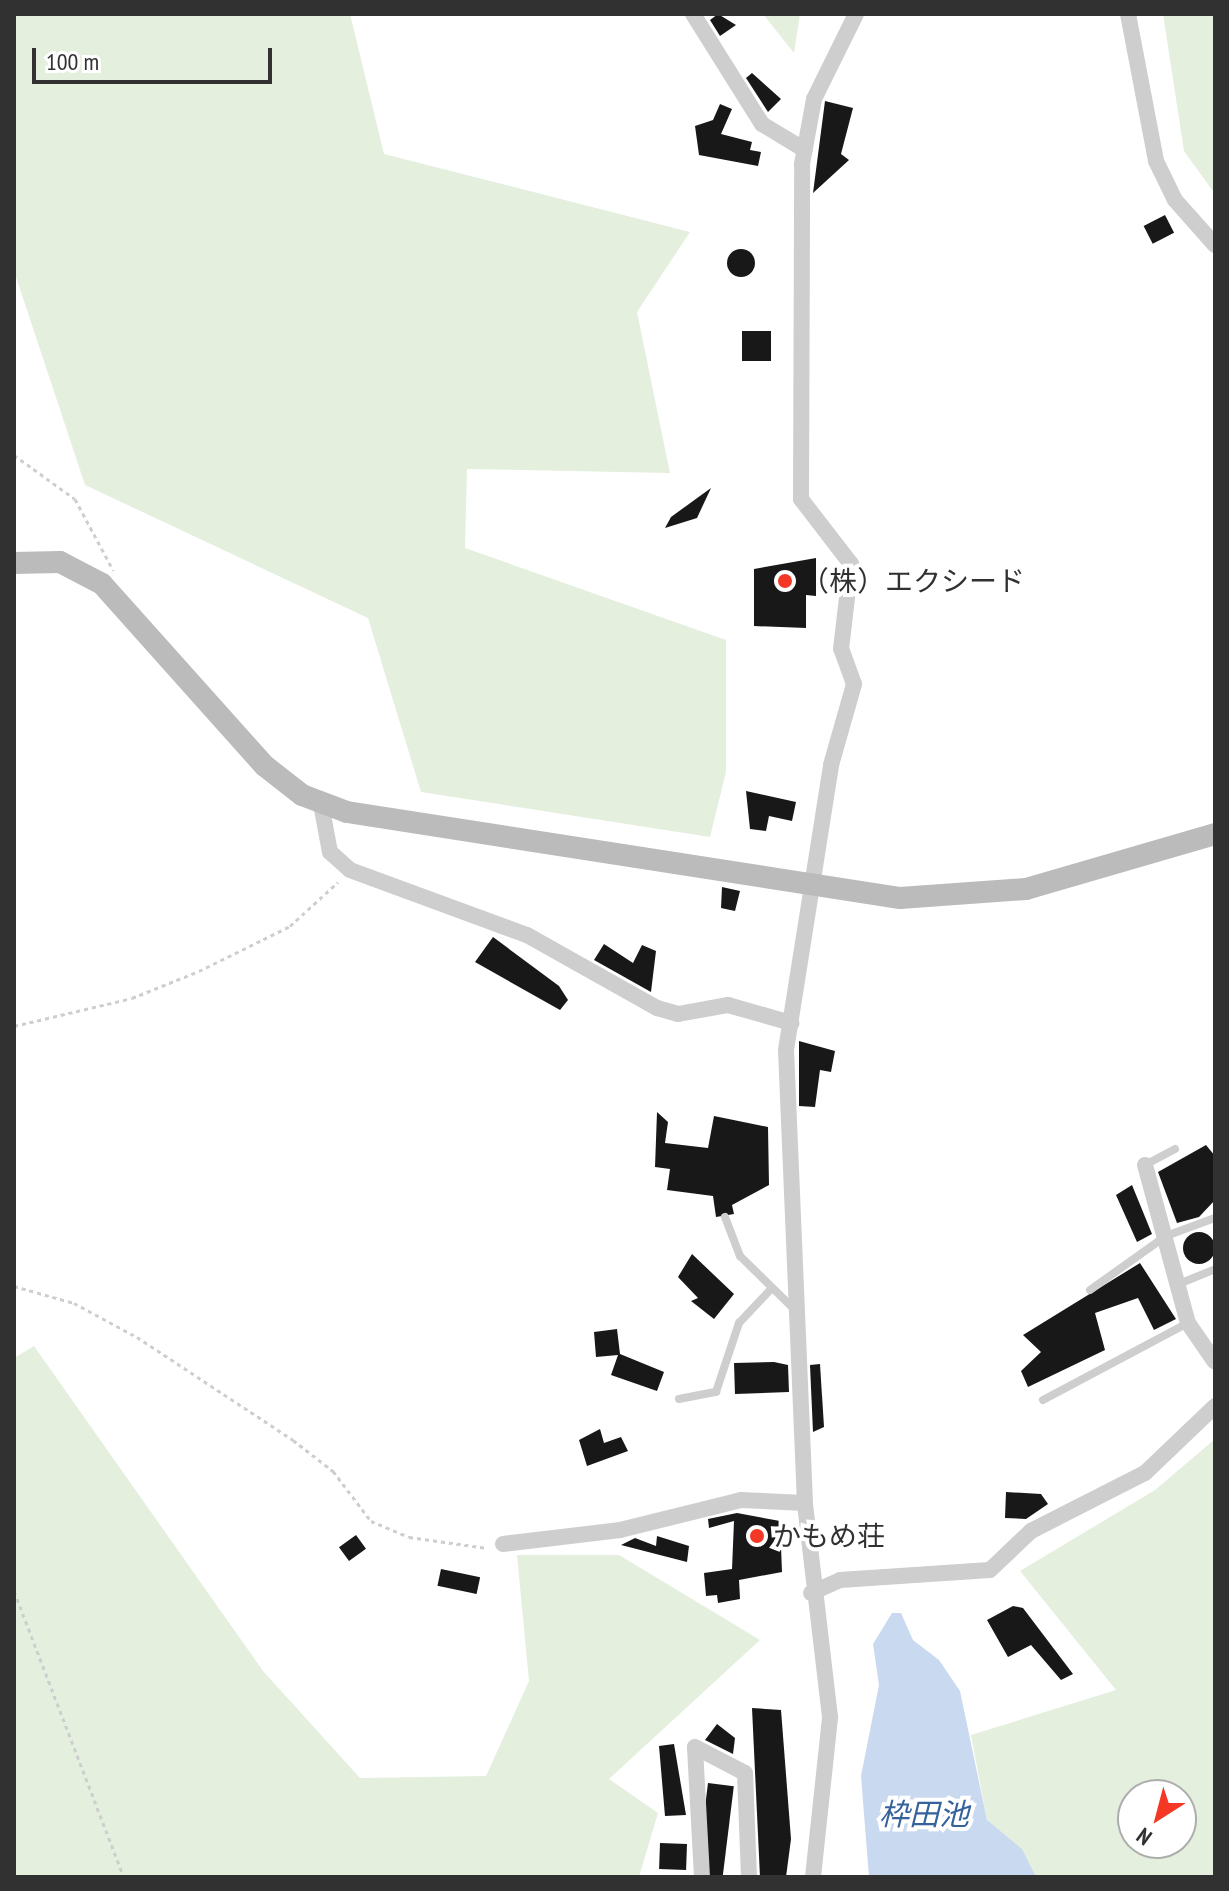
<!DOCTYPE html>
<html>
<head>
<meta charset="utf-8">
<style>
  body { margin:0 }
  #map { position:relative; width:1229px; height:1891px; overflow:hidden; background:#fff; font-family:"PT Sans Narrow","Noto Sans JP",sans-serif }
  div>[style] { position:absolute }
  .green>* { inset:0; background:#e4efde }
  .water>* { inset:0; background:#c9daf0 }
  .building>* { inset:0; background:#181818; transform-origin:0 0 }
  .round { border-radius:50% }
  .path>* { height:3px; margin-top:-1.5px; transform-origin:0; background:repeating-linear-gradient(90deg,#cecece 0 4px,transparent 0 8px) }
  .lane>* { height:8px; margin:-4px; padding:0 4px; transform-origin:4px; border-radius:4px; background:#cecece }
  .street>* { height:16px; margin:-8px; padding:0 8px; transform-origin:8px; border-radius:8px; background:#cecece }
  .secondary>* { height:22px; margin:-11px; padding:0 11px; transform-origin:11px; border-radius:11px; background:#bbb }
  .dots>* { width:22px; height:22px; translate:-50% -50%; box-sizing:border-box; border:4px solid #fff; border-radius:50% }
  span { translate:-50% -50%; white-space:nowrap; text-align:center; line-height:1.15; -webkit-text-stroke:8px #fff; paint-order:stroke }
  .poi-label { font-size:28px; color:#313131 }
  .left { translate:0 -50%; text-align:left }
  .water-label { font-size:30px; color:#36639b; font-style:italic }
  .frame { position:absolute; inset:0; border:16px solid #313131; pointer-events:none }
  .north { position:absolute; left:1117px; top:1779px; width:80px; height:80px; box-sizing:border-box; background:#fff; border:2px solid #adadad; border-radius:50%; rotate:216deg; font-size:22px; font-weight:700; line-height:32px; text-align:center; color:#313131 }
  .north::after { content:''; display:block; margin:auto; width:28px; height:36px; background:#f53826; clip-path:polygon(50% 0,100% 100%,50% 72%,0 100%) }
  .scale { position:absolute; left:32px; top:48px; width:240px; height:36px; box-sizing:border-box; border:4px solid #313131; border-top:0; padding-left:10px; font-size:24px; line-height:28px; white-space:nowrap; color:#313131; -webkit-text-stroke:6px #fff; paint-order:stroke }
</style>
</head>
<body>
<div id="map">
  <div class="green">
    <i style="clip-path:polygon(14px 14px,350px 14px,384px 154px,690px 232px,637px 312px,670px 473px,467px 469px,465px 548px,726px 640px,726px 772px,710px 837px,421px 792px,368px 618px,85px 485px,14px 271px)"></i>
    <i style="clip-path:polygon(763px 14px,800px 14px,794px 53px)"></i>
    <i style="clip-path:polygon(1163px 14px,1215px 14px,1215px 194px,1184px 151px)"></i>
    <i style="clip-path:polygon(34px 1346px,263px 1671px,360px 1778px,486px 1776px,529px 1681px,517px 1555px,619px 1555px,760px 1640px,609px 1779px,658px 1813px,639px 1877px,14px 1877px,14px 1358px)"></i>
    <i style="clip-path:polygon(evenodd,1215px 1439px,1215px 1877px,1031px 1877px,987px 1820px,971px 1735px,1116px 1690px,1020px 1571px,1155px 1490px,1215px 1439px,1133px 1795px,1181px 1795px,1181px 1843px,1133px 1843px,1133px 1795px)"></i>
  </div>
  <div class="water">
    <i style="clip-path:polygon(892px 1613px,901px 1613px,913px 1640px,939px 1660px,960px 1691px,987px 1820px,1022px 1849px,1036px 1877px,869px 1877px,861px 1776px,879px 1685px,873px 1644px)"></i>
  </div>
  <div class="building">
    <i style="clip-path:polygon(718px 14px,736px 25px,720px 36px,710px 20px)"></i>
    <i style="clip-path:polygon(752px 73px,781px 99px,768px 112px,746px 78px)"></i>
    <i style="clip-path:polygon(825px 101px,853px 108px,841px 154px,849px 160px,813px 193px)"></i>
    <i style="clip-path:polygon(720px 104px,732px 109px,721px 134px,752px 142px,750px 150px,761px 152px,758px 166px,699px 155px,695px 126px,713px 120px)"></i>
    <i style="left:1165px;top:215px;width:20px;height:24px;rotate:63deg"></i>
    <i class="round" style="left:727px;top:249px;width:28px;height:28px"></i>
    <i style="left:742px;top:331px;width:29px;height:30px"></i>
    <i style="clip-path:polygon(711px 488px,697px 518px,665px 528px,671px 517px)"></i>
    <i style="clip-path:polygon(816px 558px,816px 596px,806px 595px,806px 628px,754px 626px,754px 569px)"></i>
    <i style="clip-path:polygon(746px 791px,796px 802px,792px 821px,769px 816px,766px 831px,750px 829px)"></i>
    <i style="clip-path:polygon(722px 887px,740px 891px,735px 911px,721px 908px)"></i>
    <i style="clip-path:polygon(493px 937px,559px 986px,568px 1000px,560px 1010px,475px 962px)"></i>
    <i style="clip-path:polygon(604px 944px,633px 963px,642px 945px,656px 951px,651px 992px,594px 960px)"></i>
    <i style="clip-path:polygon(799px 1041px,835px 1051px,831px 1072px,820px 1070px,815px 1107px,799px 1106px)"></i>
    <i style="clip-path:polygon(657px 1112px,668px 1122px,665px 1143px,708px 1148px,714px 1116px,768px 1127px,769px 1185px,732px 1205px,734px 1214px,716px 1217px,713px 1196px,667px 1190px,670px 1169px,655px 1167px)"></i>
    <i style="clip-path:polygon(1206px 1145px,1215px 1156px,1215px 1200px,1199px 1217px,1177px 1223px,1158px 1172px)"></i>
    <i style="clip-path:polygon(1132px 1185px,1152px 1234px,1137px 1242px,1116px 1195px)"></i>
    <i class="round" style="left:1183px;top:1232px;width:32px;height:32px"></i>
    <i style="clip-path:polygon(692px 1254px,734px 1294px,714px 1319px,691px 1301px,698px 1298px,678px 1277px)"></i>
    <i style="clip-path:polygon(1140px 1263px,1176px 1319px,1154px 1330px,1138px 1298px,1095px 1313px,1105px 1350px,1028px 1387px,1021px 1371px,1041px 1352px,1023px 1335px)"></i>
    <i style="clip-path:polygon(617px 1329px,620px 1354px,664px 1372px,657px 1391px,611px 1375px,618px 1355px,596px 1357px,594px 1332px)"></i>
    <i style="clip-path:polygon(774px 1362px,788px 1365px,789px 1392px,735px 1394px,734px 1363px)"></i>
    <i style="clip-path:polygon(820px 1364px,824px 1427px,813px 1432px,810px 1365px)"></i>
    <i style="clip-path:polygon(600px 1429px,604px 1443px,621px 1437px,628px 1451px,587px 1466px,579px 1440px)"></i>
    <i style="clip-path:polygon(1006px 1492px,1041px 1494px,1048px 1504px,1026px 1519px,1005px 1518px)"></i>
    <i style="clip-path:polygon(737px 1513px,780px 1521px,782px 1572px,739px 1580px,740px 1599px,718px 1603px,717px 1595px,706px 1596px,704px 1573px,732px 1569px,734px 1521px,709px 1528px,708px 1519px)"></i>
    <i style="left:356px;top:1535px;width:17px;height:21px;rotate:54deg"></i>
    <i style="clip-path:polygon(657px 1536px,689px 1546px,687px 1562px,621px 1545px,635px 1538px,656px 1546px)"></i>
    <i style="left:441px;top:1569px;width:40px;height:17px;rotate:12deg"></i>
    <i style="clip-path:polygon(1013px 1606px,1023px 1608px,1073px 1674px,1061px 1680px,1031px 1645px,1008px 1657px,987px 1620px)"></i>
    <i style="clip-path:polygon(752px 1708px,781px 1710px,791px 1839px,786px 1877px,760px 1877px)"></i>
    <i style="clip-path:polygon(717px 1724px,735px 1738px,733px 1754px,705px 1740px)"></i>
    <i style="clip-path:polygon(674px 1744px,686px 1815px,665px 1816px,659px 1746px)"></i>
    <i style="left:708px;top:1783px;width:26px;height:94px;rotate:7deg"></i>
    <i style="left:660px;top:1843px;width:27px;height:26px;rotate:2deg"></i>
  </div>
  <div class="path">
    <i style="left:14px;top:455px;width:75px;rotate:35.8deg"></i>
    <i style="left:75px;top:499px;width:81px;rotate:61.8deg"></i>
    <i style="left:14px;top:1026px;width:121px;rotate:-13.3deg"></i>
    <i style="left:132px;top:998px;width:72px;rotate:-21.9deg"></i>
    <i style="left:199px;top:971px;width:102px;rotate:-26.3deg"></i>
    <i style="left:290px;top:926px;width:65px;rotate:-42.5deg"></i>
    <i style="left:14px;top:1286px;width:62px;rotate:15.8deg"></i>
    <i style="left:74px;top:1303px;width:72px;rotate:28.4deg"></i>
    <i style="left:137px;top:1337px;width:187px;rotate:33.4deg"></i>
    <i style="left:293px;top:1440px;width:51px;rotate:37.8deg"></i>
    <i style="left:333px;top:1471px;width:63px;rotate:52.8deg"></i>
    <i style="left:371px;top:1521px;width:41px;rotate:22.8deg"></i>
    <i style="left:409px;top:1537px;width:79px;rotate:8deg"></i>
    <i style="left:14px;top:1591px;width:306px;rotate:69deg"></i>
  </div>
  <div class="lane">
    <i style="left:1145px;top:1165px;width:34px;rotate:-28deg"></i>
    <i style="left:725px;top:1217px;width:42px;rotate:69deg"></i>
    <i style="left:740px;top:1256px;width:77px;rotate:44.5deg"></i>
    <i style="left:1181px;top:1283px;width:37px;rotate:-22deg"></i>
    <i style="left:1090px;top:1290px;width:93px;rotate:-35.4deg"></i>
    <i style="left:1166px;top:1236px;width:52px;rotate:-20.2deg"></i>
    <i style="left:679px;top:1399px;width:38px;rotate:-11deg"></i>
    <i style="left:716px;top:1392px;width:73px;rotate:-71.6deg"></i>
    <i style="left:739px;top:1323px;width:47px;rotate:-46.7deg"></i>
    <i style="left:1043px;top:1400px;width:164px;rotate:-28deg"></i>
  </div>
  <div class="street">
    <i style="left:693px;top:14px;width:130px;rotate:57.9deg"></i>
    <i style="left:762px;top:124px;width:50px;rotate:31.2deg"></i>
    <i style="left:1128px;top:14px;width:150px;rotate:79.2deg"></i>
    <i style="left:1156px;top:161px;width:43px;rotate:64deg"></i>
    <i style="left:1175px;top:200px;width:60px;rotate:48.4deg"></i>
    <i style="left:321px;top:804px;width:49px;rotate:79.4deg"></i>
    <i style="left:330px;top:852px;width:27px;rotate:42deg"></i>
    <i style="left:350px;top:870px;width:189px;rotate:20.2deg"></i>
    <i style="left:527px;top:935px;width:149px;rotate:29.3deg"></i>
    <i style="left:657px;top:1008px;width:22px;rotate:16deg"></i>
    <i style="left:678px;top:1014px;width:51px;rotate:-10.2deg"></i>
    <i style="left:728px;top:1005px;width:66px;rotate:15.9deg"></i>
    <i style="left:1145px;top:1165px;width:164px;rotate:74.8deg"></i>
    <i style="left:1188px;top:1323px;width:47px;rotate:55.3deg"></i>
    <i style="left:503px;top:1544px;width:118px;rotate:-6.8deg"></i>
    <i style="left:620px;top:1530px;width:125px;rotate:-13.9deg"></i>
    <i style="left:741px;top:1500px;width:64px;rotate:2.7deg"></i>
    <i style="left:811px;top:1593px;width:32px;rotate:-24deg"></i>
    <i style="left:840px;top:1580px;width:150px;rotate:-3.8deg"></i>
    <i style="left:990px;top:1570px;width:57px;rotate:-43.6deg"></i>
    <i style="left:1031px;top:1531px;width:128px;rotate:-27deg"></i>
    <i style="left:1145px;top:1473px;width:97px;rotate:-43.7deg"></i>
    <i style="left:702px;top:1877px;width:130px;rotate:-93.1deg"></i>
    <i style="left:695px;top:1747px;width:56px;rotate:27.5deg"></i>
    <i style="left:745px;top:1773px;width:104px;rotate:87.8deg"></i>
    <i style="left:813px;top:1877px;width:161px;rotate:-83.9deg"></i>
    <i style="left:830px;top:1717px;width:215px;rotate:-96.7deg"></i>
    <i style="left:805px;top:1503px;width:453px;rotate:-92.4deg"></i>
    <i style="left:786px;top:1050px;width:289px;rotate:-81deg"></i>
    <i style="left:831px;top:765px;width:84px;rotate:-74.1deg"></i>
    <i style="left:854px;top:684px;width:37px;rotate:-110deg"></i>
    <i style="left:841px;top:649px;width:86px;rotate:-83.3deg"></i>
    <i style="left:851px;top:564px;width:82px;rotate:-127.6deg"></i>
    <i style="left:801px;top:499px;width:335px;rotate:-89.8deg"></i>
    <i style="left:802px;top:164px;width:66px;rotate:-79.5deg"></i>
    <i style="left:814px;top:99px;width:95px;rotate:-63.7deg"></i>
  </div>
  <div class="secondary">
    <i style="left:14px;top:563px;width:46px;rotate:-1.2deg"></i>
    <i style="left:60px;top:562px;width:47px;rotate:27.6deg"></i>
    <i style="left:102px;top:584px;width:244px;rotate:48.2deg"></i>
    <i style="left:265px;top:766px;width:47px;rotate:38.1deg"></i>
    <i style="left:302px;top:795px;width:48px;rotate:20.7deg"></i>
    <i style="left:347px;top:812px;width:560px;rotate:8.84deg"></i>
    <i style="left:900px;top:898px;width:126px;rotate:-4.1deg"></i>
    <i style="left:1026px;top:889px;width:197px;rotate:-16.2deg"></i>
  </div>
  <div class="dots">
    <i style="left:785px;top:581px;background:#f53826"></i>
    <i style="left:757px;top:1536px;background:#f53826"></i>
  </div>
  <div class="poi-label">
    <span class="left" style="left:801px;top:581px">（株）エクシード</span>
    <span class="left" style="left:773px;top:1536px">かもめ荘</span>
  </div>
  <div class="water-label">
    <span style="left:924px;top:1814px">枠田池</span>
  </div>
  <div class="frame"></div>
  <div class="north">N</div>
  <div class="scale">100 m</div>
</div>
</body>
</html>
